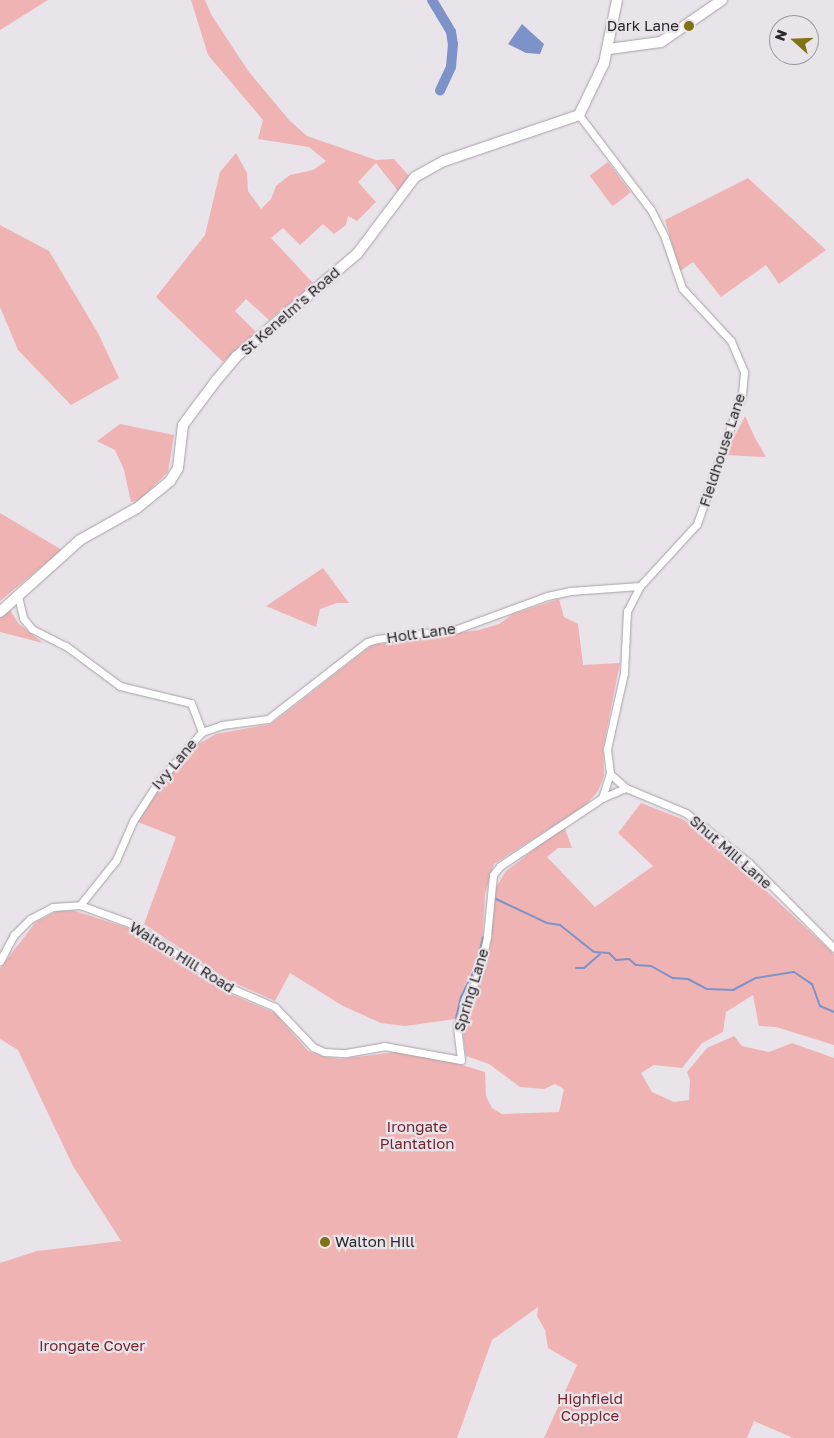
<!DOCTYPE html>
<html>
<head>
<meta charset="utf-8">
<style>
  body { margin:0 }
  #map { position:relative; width:834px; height:1438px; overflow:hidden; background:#e9e4ea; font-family:"Golos Text",sans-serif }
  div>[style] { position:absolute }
  .green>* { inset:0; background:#f0b3b4; transform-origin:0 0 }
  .water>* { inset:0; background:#7d92c8 }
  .stream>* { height:2px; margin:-1px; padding:0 1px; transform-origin:1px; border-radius:1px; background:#7d92c8 }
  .river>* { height:10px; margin:-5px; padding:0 5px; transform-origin:5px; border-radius:5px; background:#7d92c8 }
  .roads { filter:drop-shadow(0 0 1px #a5a1a6) drop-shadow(0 0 1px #a5a1a6) }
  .street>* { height:7px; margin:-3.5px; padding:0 3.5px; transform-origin:3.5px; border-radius:3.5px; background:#fff }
  .secondary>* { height:10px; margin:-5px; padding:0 5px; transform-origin:5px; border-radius:5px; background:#fff }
  .dots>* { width:14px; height:14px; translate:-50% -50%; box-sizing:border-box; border:2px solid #e9e4ea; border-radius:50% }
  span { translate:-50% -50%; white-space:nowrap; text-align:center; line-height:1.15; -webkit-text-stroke:4.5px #e9e4ea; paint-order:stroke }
  .poi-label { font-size:15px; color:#282729 }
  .right { translate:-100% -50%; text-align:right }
  .left { translate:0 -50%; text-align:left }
  .street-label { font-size:15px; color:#282729 }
  .park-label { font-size:15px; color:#75232d }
  .north { position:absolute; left:769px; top:15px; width:50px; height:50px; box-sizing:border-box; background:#e9e4ea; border:1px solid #9c989d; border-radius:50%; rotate:290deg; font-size:14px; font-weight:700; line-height:20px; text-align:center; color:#282729 }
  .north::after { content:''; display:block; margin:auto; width:18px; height:22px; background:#817213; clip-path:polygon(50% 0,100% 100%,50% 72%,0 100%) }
</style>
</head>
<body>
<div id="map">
  <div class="green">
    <i style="clip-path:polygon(0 0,48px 0,0 30px)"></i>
    <i style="clip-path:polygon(191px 0,205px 0,212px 16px,249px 72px,289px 120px,307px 136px,376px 160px,394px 159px,410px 177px,398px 191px,376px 163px,358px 182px,376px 202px,357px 221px,348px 216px,346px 225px,334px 234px,323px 224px,300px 245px,283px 228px,271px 238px,314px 284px,269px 320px,246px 299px,235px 311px,257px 333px,223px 362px,156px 297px,205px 235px,220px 172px,236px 153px,247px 173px,248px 191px,261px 209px,271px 199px,276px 186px,290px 175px,313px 170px,326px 161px,309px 147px,258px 139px,263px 120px,208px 55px)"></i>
    <i style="left:608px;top:162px;width:38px;height:23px;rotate:53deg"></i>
    <i style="clip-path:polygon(748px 178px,826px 250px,779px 284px,766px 265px,721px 297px,693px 262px,680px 271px,665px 220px)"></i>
    <i style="clip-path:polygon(0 225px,49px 251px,98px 333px,119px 378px,71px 405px,18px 350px,0 307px)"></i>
    <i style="clip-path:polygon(745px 416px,755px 438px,766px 457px,725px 455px)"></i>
    <i style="clip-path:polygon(120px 424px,174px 435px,168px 472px,140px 500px,131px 502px,124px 470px,115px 450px,97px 441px)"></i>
    <i style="clip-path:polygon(0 513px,62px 550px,0 601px)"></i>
    <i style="clip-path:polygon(323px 568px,349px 603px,337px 603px,320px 609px,316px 627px,266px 606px)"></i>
    <i style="clip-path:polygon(559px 599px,564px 617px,578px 624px,583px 665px,620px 663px,603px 748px,604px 776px,598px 791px,585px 806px,494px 864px,485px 894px,482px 948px,460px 997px,455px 1019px,405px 1026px,381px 1023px,343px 1006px,290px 973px,275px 1001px,228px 980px,144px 924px,176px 837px,138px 822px,164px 782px,197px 745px,216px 734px,271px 724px,372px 645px,479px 630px,499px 624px,513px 614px)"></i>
    <i style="clip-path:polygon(10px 610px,18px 623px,43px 643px,0 632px,0 617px)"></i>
    <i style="clip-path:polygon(641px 803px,682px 819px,704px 833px,834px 954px,834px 1045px,776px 1027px,759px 1026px,753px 995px,726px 1012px,723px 1032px,702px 1043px,682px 1068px,654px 1065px,641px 1073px,652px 1092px,674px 1102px,689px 1100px,690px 1080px,687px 1072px,707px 1048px,734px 1036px,742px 1046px,769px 1052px,792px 1043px,834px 1058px,834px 1438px,793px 1438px,754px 1421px,747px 1438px,544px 1438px,577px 1365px,548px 1348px,545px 1330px,537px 1316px,538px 1307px,492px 1340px,457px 1438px,0 1438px,0 1263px,37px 1251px,121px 1241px,73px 1166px,18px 1050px,0 1039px,0 968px,36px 922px,57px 911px,75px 911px,131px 929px,221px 990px,275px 1013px,308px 1051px,325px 1057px,340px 1059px,413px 1050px,485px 1072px,486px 1096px,492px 1108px,502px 1114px,559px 1112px,564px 1089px,555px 1084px,544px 1089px,520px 1087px,489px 1064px,466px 1056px,461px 1020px,490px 952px,493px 893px,505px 872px,564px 826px,572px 848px,558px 848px,547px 857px,595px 907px,653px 866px,618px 833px)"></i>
  </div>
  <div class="water">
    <i style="clip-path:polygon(522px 24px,544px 44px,540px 54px,526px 53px,508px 44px)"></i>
  </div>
  <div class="stream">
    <i style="left:496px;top:899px;width:56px;rotate:25.2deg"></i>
    <i style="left:547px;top:923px;width:13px;rotate:9deg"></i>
    <i style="left:560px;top:925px;width:43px;rotate:38.5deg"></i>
    <i style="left:594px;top:952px;width:15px;rotate:4deg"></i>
    <i style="left:609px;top:953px;width:10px;rotate:45deg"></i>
    <i style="left:616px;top:960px;width:13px;rotate:-4deg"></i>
    <i style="left:629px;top:959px;width:9px;rotate:41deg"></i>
    <i style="left:636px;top:965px;width:15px;rotate:4deg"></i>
    <i style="left:651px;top:966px;width:25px;rotate:29deg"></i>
    <i style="left:673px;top:978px;width:15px;rotate:4deg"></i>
    <i style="left:688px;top:979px;width:21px;rotate:28deg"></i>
    <i style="left:707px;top:989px;width:26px;rotate:2deg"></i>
    <i style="left:733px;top:990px;width:26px;rotate:-28deg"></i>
    <i style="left:756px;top:978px;width:38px;rotate:-9deg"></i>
    <i style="left:794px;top:972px;width:22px;rotate:34deg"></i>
    <i style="left:812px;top:984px;width:23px;rotate:70deg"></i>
    <i style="left:820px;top:1006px;width:15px;rotate:23deg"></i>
    <i style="left:480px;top:951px;width:14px;rotate:-78deg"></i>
    <i style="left:576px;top:968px;width:8px"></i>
    <i style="left:584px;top:968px;width:21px;rotate:-41deg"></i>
    <i style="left:456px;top:1018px;width:22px;rotate:-77deg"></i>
    <i style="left:461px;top:997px;width:41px;rotate:-64.1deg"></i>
  </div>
  <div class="river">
    <i style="left:432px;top:0;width:37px;rotate:59deg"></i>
    <i style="left:451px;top:32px;width:12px;rotate:81deg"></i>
    <i style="left:453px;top:44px;width:23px;rotate:95deg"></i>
    <i style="left:451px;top:67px;width:26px;rotate:115deg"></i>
  </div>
  <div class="roads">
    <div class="street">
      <i style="left:579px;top:115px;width:119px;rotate:52.8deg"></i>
      <i style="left:651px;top:210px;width:31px;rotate:63deg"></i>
      <i style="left:665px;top:238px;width:53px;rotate:71.2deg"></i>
      <i style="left:682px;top:288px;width:72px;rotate:47.2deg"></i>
      <i style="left:731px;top:341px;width:34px;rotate:67deg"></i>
      <i style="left:744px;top:372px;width:22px;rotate:95deg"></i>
      <i style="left:742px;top:394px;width:138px;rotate:109.1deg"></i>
      <i style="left:697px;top:524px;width:84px;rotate:132.6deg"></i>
      <i style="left:640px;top:586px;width:28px;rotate:117deg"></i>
      <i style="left:627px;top:611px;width:62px;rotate:92.8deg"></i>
      <i style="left:624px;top:673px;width:78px;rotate:102.6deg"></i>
      <i style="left:607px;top:749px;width:25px;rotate:83deg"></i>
      <i style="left:610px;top:774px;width:21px;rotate:41deg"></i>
      <i style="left:626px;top:788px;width:65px;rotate:22.6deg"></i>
      <i style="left:686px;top:813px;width:24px;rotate:38deg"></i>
      <i style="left:705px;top:828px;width:56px;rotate:38.5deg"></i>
      <i style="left:749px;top:863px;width:120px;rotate:45deg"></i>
      <i style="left:18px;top:596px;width:23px;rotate:77deg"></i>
      <i style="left:23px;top:618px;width:14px;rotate:51deg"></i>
      <i style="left:32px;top:629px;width:38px;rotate:27deg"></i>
      <i style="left:66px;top:646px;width:67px;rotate:36.5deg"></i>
      <i style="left:120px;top:686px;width:73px;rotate:13.5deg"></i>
      <i style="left:191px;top:703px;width:31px;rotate:69deg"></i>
      <i style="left:602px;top:798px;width:26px;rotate:-23deg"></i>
      <i style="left:80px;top:905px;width:58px;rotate:-51.3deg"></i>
      <i style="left:116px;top:860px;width:43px;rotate:-66.4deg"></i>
      <i style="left:133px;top:821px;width:46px;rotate:-57.3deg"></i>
      <i style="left:158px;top:782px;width:67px;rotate:-48.7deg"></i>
      <i style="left:202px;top:732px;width:21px;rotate:-19deg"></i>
      <i style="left:222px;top:725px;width:46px;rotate:-7.4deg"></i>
      <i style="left:268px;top:719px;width:125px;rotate:-37.9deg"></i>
      <i style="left:367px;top:642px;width:10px;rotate:-17deg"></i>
      <i style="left:377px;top:639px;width:81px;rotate:-7.1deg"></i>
      <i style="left:457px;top:629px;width:96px;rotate:-20.1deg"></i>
      <i style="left:547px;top:596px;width:24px;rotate:-12deg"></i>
      <i style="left:570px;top:591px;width:70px;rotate:-4.1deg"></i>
      <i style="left:0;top:961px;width:30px;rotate:-62deg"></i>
      <i style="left:14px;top:935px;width:23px;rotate:-45deg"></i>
      <i style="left:30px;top:919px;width:26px;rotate:-28deg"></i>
      <i style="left:53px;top:907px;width:27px;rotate:-4deg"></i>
      <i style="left:80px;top:905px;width:55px;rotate:20.1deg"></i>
      <i style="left:132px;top:924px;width:113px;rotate:33.4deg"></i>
      <i style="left:226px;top:986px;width:53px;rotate:23.2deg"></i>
      <i style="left:275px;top:1007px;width:55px;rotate:46.5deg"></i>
      <i style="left:313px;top:1047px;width:12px;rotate:24deg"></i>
      <i style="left:324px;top:1052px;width:22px;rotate:3deg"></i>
      <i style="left:346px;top:1053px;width:39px;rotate:-10deg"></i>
      <i style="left:384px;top:1046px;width:78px;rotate:10.3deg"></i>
      <i style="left:461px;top:1060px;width:34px;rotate:-97deg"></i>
      <i style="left:457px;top:1026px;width:58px;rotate:-67.8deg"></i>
      <i style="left:479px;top:972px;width:37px;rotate:-77deg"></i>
      <i style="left:487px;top:936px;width:61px;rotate:-84.4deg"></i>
      <i style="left:493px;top:875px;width:11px;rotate:-52deg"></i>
      <i style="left:500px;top:866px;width:123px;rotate:-33.7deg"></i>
      <i style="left:602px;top:798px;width:25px;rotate:-72deg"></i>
    </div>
    <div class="secondary">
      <i style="left:609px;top:49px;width:52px;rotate:-7.7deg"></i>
      <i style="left:661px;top:42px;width:74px;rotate:-34.5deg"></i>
      <i style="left:0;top:612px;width:108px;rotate:-42deg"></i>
      <i style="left:80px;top:540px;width:65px;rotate:-29.3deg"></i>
      <i style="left:137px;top:508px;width:43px;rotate:-39.3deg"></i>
      <i style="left:170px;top:481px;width:15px;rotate:-58deg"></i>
      <i style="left:178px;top:468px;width:43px;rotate:-83.4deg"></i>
      <i style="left:183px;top:425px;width:54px;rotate:-53.3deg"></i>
      <i style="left:215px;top:382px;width:34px;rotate:-50deg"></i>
      <i style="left:237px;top:356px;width:157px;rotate:-40.4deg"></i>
      <i style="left:357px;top:254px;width:96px;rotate:-53deg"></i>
      <i style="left:415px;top:177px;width:33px;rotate:-29deg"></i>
      <i style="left:444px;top:161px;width:143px;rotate:-18.8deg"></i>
      <i style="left:579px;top:115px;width:58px;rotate:-64.3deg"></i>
      <i style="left:604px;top:63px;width:64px;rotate:-78.3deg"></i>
    </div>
  </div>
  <div class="dots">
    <i style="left:689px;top:26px;background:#817213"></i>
    <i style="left:325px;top:1242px;background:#817213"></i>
  </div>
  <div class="poi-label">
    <span class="right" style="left:679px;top:26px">Dark Lane</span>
    <span class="left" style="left:335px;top:1242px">Walton Hill</span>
  </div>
  <div class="street-label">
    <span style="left:290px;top:311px;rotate:-41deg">St Kenelm's Road</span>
    <span style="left:722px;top:450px;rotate:-72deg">Fieldhouse Lane</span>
    <span style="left:421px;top:633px;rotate:-8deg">Holt Lane</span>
    <span style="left:174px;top:764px;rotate:-50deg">Ivy Lane</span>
    <span style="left:731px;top:852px;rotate:41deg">Shut Mill Lane</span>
    <span style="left:182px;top:957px;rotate:32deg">Walton Hill Road</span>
    <span style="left:471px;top:990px;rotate:-73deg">Spring Lane</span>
  </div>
  <div class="park-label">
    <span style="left:417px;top:1135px">Irongate<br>Plantation</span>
    <span style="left:92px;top:1346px">Irongate Cover</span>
    <span style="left:590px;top:1407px">Highfield<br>Coppice</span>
  </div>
  <div class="north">N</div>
</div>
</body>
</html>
